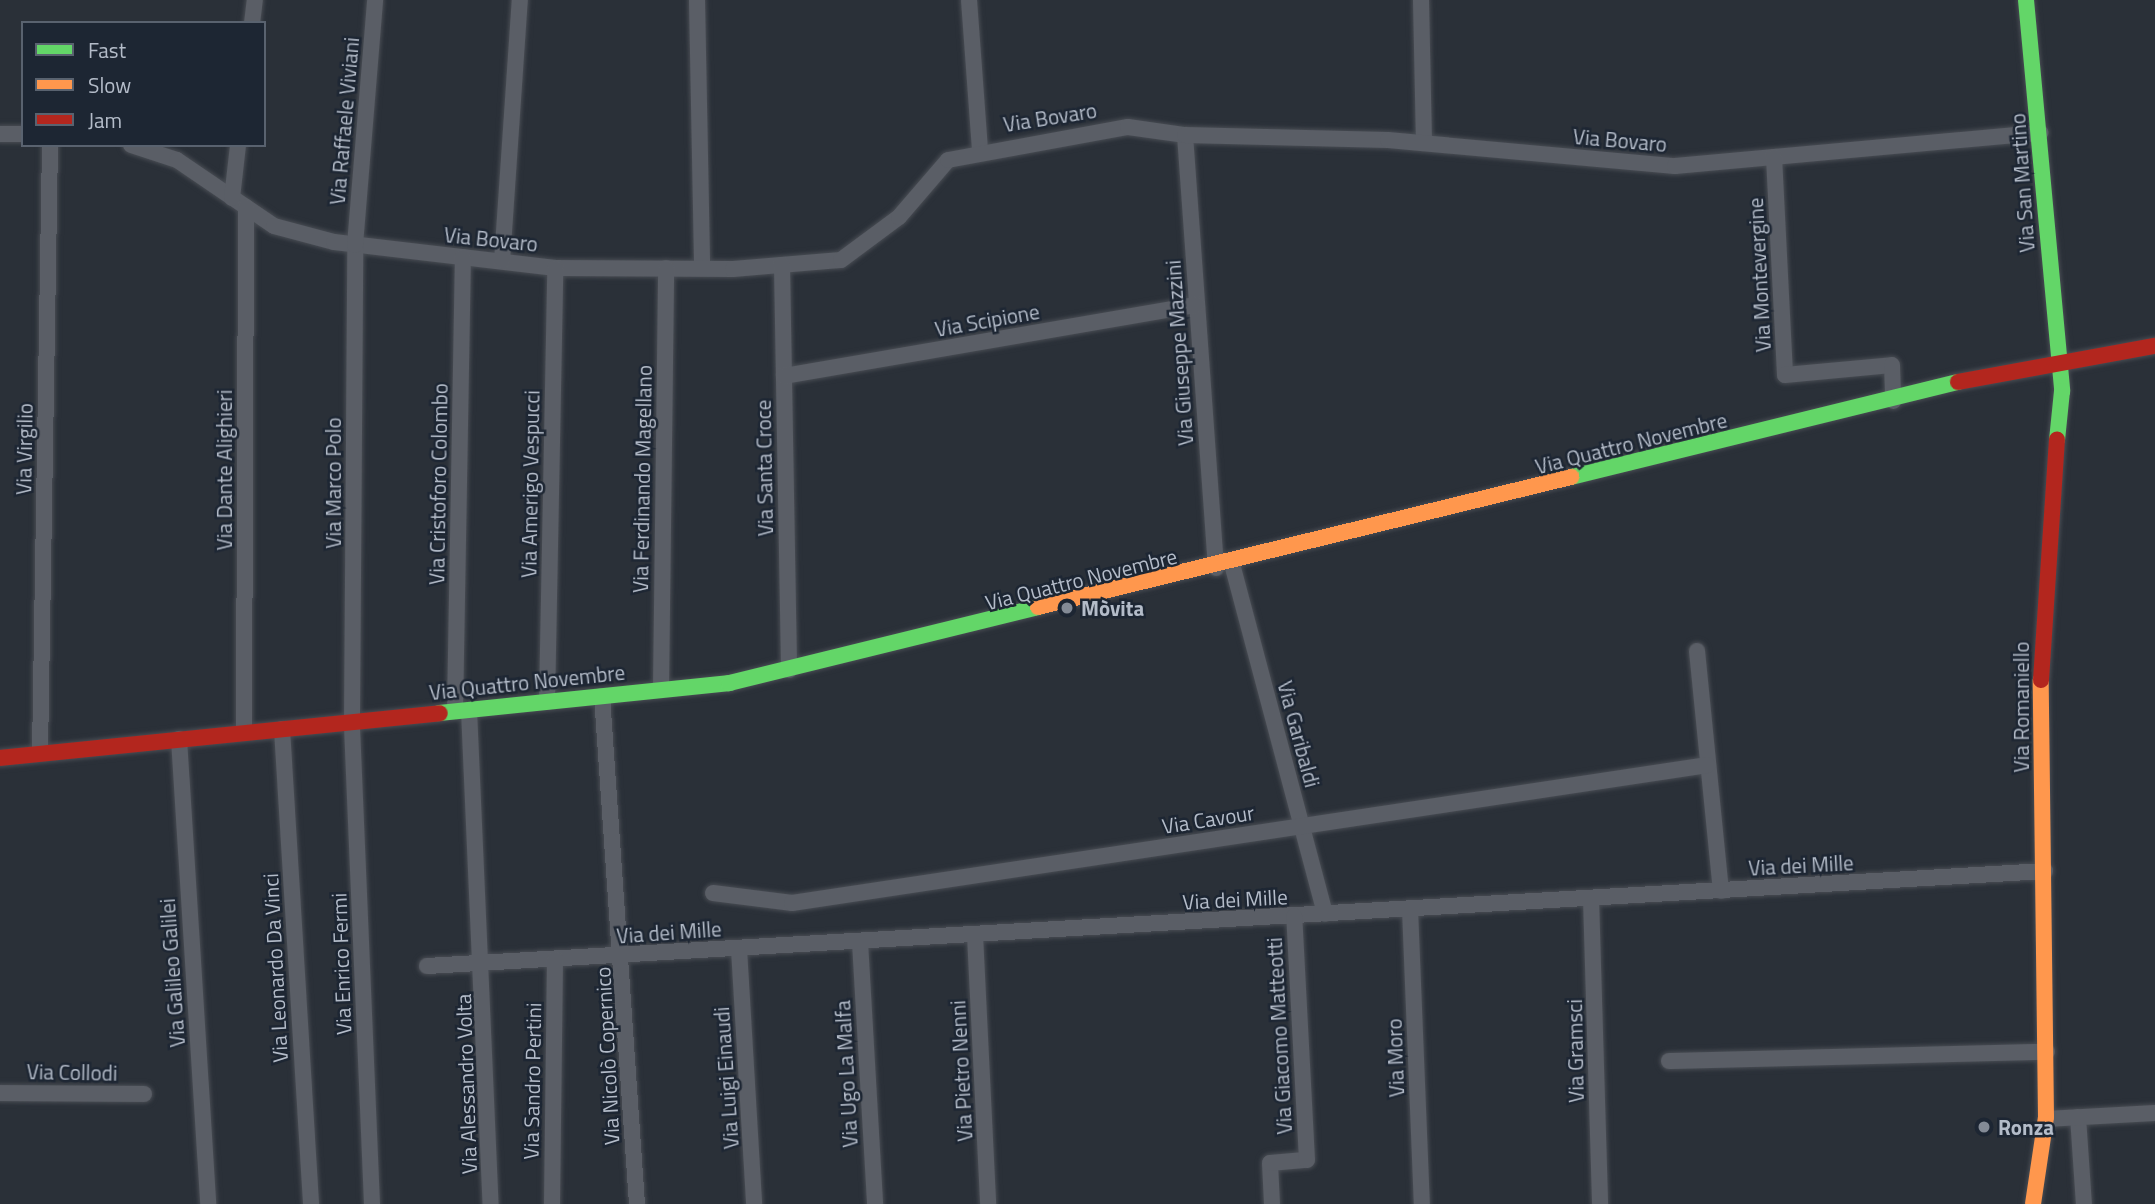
<!DOCTYPE html>
<html>
<head>
<meta charset="utf-8">
<style>
  body { margin:0 }
  #map { position:relative; width:2155px; height:1204px; overflow:hidden; background:#2a3038; font-family:"Titillium Web",sans-serif }
  div>[style] { position:absolute }
  .roads { filter:drop-shadow(0 0 2px #484c53) drop-shadow(0 0 2px #484c53) }
  .street>* { height:16px; margin:-8px; padding:0 8px; transform-origin:8px; border-radius:8px; background:#5a5e66 }
  .fast>* { height:16px; margin:-8px; padding:0 8px; transform-origin:8px; border-radius:8px; background:#63d668 }
  .slow>* { height:16px; margin:-8px; padding:0 8px; transform-origin:8px; border-radius:8px; background:#ff974d }
  .jam>* { height:16px; margin:-8px; padding:0 8px; transform-origin:8px; border-radius:8px; background:#b3261e }
  .dots>* { width:19px; height:19px; translate:-50% -50%; box-sizing:border-box; border:4px solid #1d2633; border-radius:50% }
  span { translate:-50% -50%; white-space:nowrap; text-align:center; line-height:1.15; -webkit-text-stroke:5px #1d2633; paint-order:stroke }
  .street-label { font-size:21px; color:#b4bcc9 }
  .poi-label { font-size:21px; color:#b4bcc9; font-weight:700 }
  .left { translate:0 -50%; text-align:left }
  .legend { position:absolute; left:21px; top:21px; width:245px; height:126px; box-sizing:border-box; background:#1d2633; border:2px solid #59626f; margin:0; padding:9px 12px; list-style:none; font-size:21px; color:#b4bcc9 }
  .legend li { display:flex; align-items:center; gap:14px; height:35px }
  .legend b { width:35px; border:2px solid #59626f }
</style>
</head>
<body>
<div id="map">
  <div class="roads">
    <div class="street">
      <i style="left:697px;top:0;width:268px;rotate:88.9deg"></i>
      <i style="left:969px;top:0;width:151px;rotate:85.8deg"></i>
      <i style="left:1421px;top:0;width:143px;rotate:88.8deg"></i>
      <i style="left:252px;top:23px;width:23px;rotate:-83deg"></i>
      <i style="left:0;top:134px;width:23px"></i>
      <i style="left:1185px;top:135px;width:434px;rotate:85.9deg"></i>
      <i style="left:131px;top:145px;width:48px;rotate:18.1deg"></i>
      <i style="left:177px;top:160px;width:117px;rotate:34.2deg"></i>
      <i style="left:274px;top:226px;width:62px;rotate:14.9deg"></i>
      <i style="left:334px;top:242px;width:223px;rotate:6.7deg"></i>
      <i style="left:555px;top:268px;width:178px;rotate:0.3deg"></i>
      <i style="left:733px;top:269px;width:108px;rotate:-4.8deg"></i>
      <i style="left:841px;top:260px;width:72px;rotate:-36.6deg"></i>
      <i style="left:899px;top:217px;width:75px;rotate:-49.3deg"></i>
      <i style="left:948px;top:160px;width:183px;rotate:-10.4deg"></i>
      <i style="left:1128px;top:127px;width:58px;rotate:8deg"></i>
      <i style="left:1185px;top:135px;width:203px;rotate:1.4deg"></i>
      <i style="left:1388px;top:140px;width:288px;rotate:5.2deg"></i>
      <i style="left:1675px;top:166px;width:367px;rotate:-5.2deg"></i>
      <i style="left:1774px;top:157px;width:218px;rotate:87.1deg"></i>
      <i style="left:1785px;top:375px;width:107px;rotate:-5.3deg"></i>
      <i style="left:1892px;top:365px;width:36px;rotate:88deg"></i>
      <i style="left:232px;top:198px;width:53px;rotate:-83.5deg"></i>
      <i style="left:502px;top:261px;width:262px;rotate:-86.1deg"></i>
      <i style="left:782px;top:265px;width:405px;rotate:89deg"></i>
      <i style="left:784px;top:376px;width:419px;rotate:-9.8deg"></i>
      <i style="left:1232px;top:564px;width:362px;rotate:75.1deg"></i>
      <i style="left:1697px;top:651px;width:241px;rotate:84.3deg"></i>
      <i style="left:661px;top:690px;width:422px;rotate:-89.3deg"></i>
      <i style="left:602px;top:696px;width:509px;rotate:86.06deg"></i>
      <i style="left:547px;top:702px;width:434px;rotate:-88.9deg"></i>
      <i style="left:469px;top:710px;width:494px;rotate:87.5deg"></i>
      <i style="left:455px;top:711px;width:454px;rotate:-89deg"></i>
      <i style="left:282px;top:729px;width:476px;rotate:86.5deg"></i>
      <i style="left:244px;top:732px;width:525px;rotate:-89.78deg"></i>
      <i style="left:179px;top:739px;width:466px;rotate:86.4deg"></i>
      <i style="left:40px;top:753px;width:608px;rotate:-89.06deg"></i>
      <i style="left:713px;top:893px;width:80px;rotate:7.2deg"></i>
      <i style="left:792px;top:903px;width:926px;rotate:-8.57deg"></i>
      <i style="left:1591px;top:898px;width:306px;rotate:88.3deg"></i>
      <i style="left:1410px;top:909px;width:295px;rotate:87.7deg"></i>
      <i style="left:975px;top:935px;width:269px;rotate:87.2deg"></i>
      <i style="left:860px;top:942px;width:262px;rotate:86.7deg"></i>
      <i style="left:739px;top:949px;width:255px;rotate:86.6deg"></i>
      <i style="left:427px;top:966px;width:1621px;rotate:-3.36deg"></i>
      <i style="left:1669px;top:1061px;width:378px;rotate:-1.4deg"></i>
      <i style="left:0;top:1093px;width:144px;rotate:0.4deg"></i>
      <i style="left:2078px;top:1117px;width:87px;rotate:86.1deg"></i>
      <i style="left:2046px;top:1119px;width:109px;rotate:-3.2deg"></i>
      <i style="left:372px;top:1204px;width:483px;rotate:-92.4deg"></i>
      <i style="left:352px;top:721px;width:476px;rotate:-89.6deg"></i>
      <i style="left:355px;top:245px;width:246px;rotate:-85.3deg"></i>
      <i style="left:552px;top:1204px;width:245px;rotate:-89.3deg"></i>
      <i style="left:1272px;top:1204px;width:41px;rotate:-92.8deg"></i>
      <i style="left:1270px;top:1163px;width:37px;rotate:-5deg"></i>
      <i style="left:1307px;top:1160px;width:244px;rotate:-93deg"></i>
    </div>
    <div class="fast">
      <i style="left:2026px;top:0;width:393px;rotate:84.7deg"></i>
      <i style="left:2062px;top:391px;width:49px;rotate:95.8deg"></i>
      <i style="left:1571px;top:477px;width:398px;rotate:-13.8deg"></i>
      <i style="left:440px;top:713px;width:291px;rotate:-5.9deg"></i>
      <i style="left:729px;top:683px;width:318px;rotate:-13.8deg"></i>
    </div>
    <div class="slow">
      <i style="left:1038px;top:607px;width:549px;rotate:-13.71deg"></i>
      <i style="left:2033px;top:1204px;width:88px;rotate:-81.5deg"></i>
      <i style="left:2046px;top:1117px;width:437px;rotate:-90.7deg"></i>
    </div>
    <div class="jam">
      <i style="left:1958px;top:382px;width:200px;rotate:-10.4deg"></i>
      <i style="left:2041px;top:680px;width:241px;rotate:-86.2deg"></i>
      <i style="left:0;top:758px;width:442px;rotate:-5.8deg"></i>
    </div>
  </div>
  <div class="dots">
    <i style="left:1067px;top:608px;background:#848b96"></i>
    <i style="left:1984px;top:1127px;background:#848b96"></i>
  </div>
  <div class="street-label">
    <span style="left:1050px;top:117px;rotate:-9deg">Via Bovaro</span>
    <span style="left:344px;top:121px;rotate:-85deg">Via Raffaele Viviani</span>
    <span style="left:1620px;top:140px;rotate:5deg">Via Bovaro</span>
    <span style="left:2022px;top:183px;rotate:-94deg">Via San Martino</span>
    <span style="left:491px;top:239px;rotate:6deg">Via Bovaro</span>
    <span style="left:1759px;top:275px;rotate:-93deg">Via Montevergine</span>
    <span style="left:987px;top:320px;rotate:-10deg">Via Scipione</span>
    <span style="left:1179px;top:353px;rotate:-94deg">Via Giuseppe Mazzini</span>
    <span style="left:1631px;top:443px;rotate:-14deg">Via Quattro Novembre</span>
    <span style="left:24px;top:449px;rotate:-89deg">Via Virgilio</span>
    <span style="left:764px;top:468px;rotate:-91deg">Via Santa Croce</span>
    <span style="left:224px;top:470px;rotate:-90deg">Via Dante Alighieri</span>
    <span style="left:642px;top:479px;rotate:-89deg">Via Ferdinando Magellano</span>
    <span style="left:333px;top:483px;rotate:-90deg">Via Marco Polo</span>
    <span style="left:438px;top:484px;rotate:-89deg">Via Cristoforo Colombo</span>
    <span style="left:530px;top:484px;rotate:-89deg">Via Amerigo Vespucci</span>
    <span style="left:1081px;top:579px;rotate:-14deg">Via Quattro Novembre</span>
    <span style="left:527px;top:682px;rotate:-6deg">Via Quattro Novembre</span>
    <span style="left:2021px;top:707px;rotate:-90deg">Via Romaniello</span>
    <span style="left:1299px;top:734px;rotate:75deg">Via Garibaldi</span>
    <span style="left:1208px;top:819px;rotate:-9deg">Via Cavour</span>
    <span style="left:1801px;top:865px;rotate:-3deg">Via dei Mille</span>
    <span style="left:1235px;top:899px;rotate:-3deg">Via dei Mille</span>
    <span style="left:669px;top:932px;rotate:-4deg">Via dei Mille</span>
    <span style="left:341px;top:964px;rotate:-92deg">Via Enrico Fermi</span>
    <span style="left:275px;top:968px;rotate:-93deg">Via Leonardo Da Vinci</span>
    <span style="left:172px;top:973px;rotate:-94deg">Via Galileo Galilei</span>
    <span style="left:1279px;top:1036px;rotate:-93deg">Via Giacomo Matteotti</span>
    <span style="left:1575px;top:1051px;rotate:-91deg">Via Gramsci</span>
    <span style="left:607px;top:1056px;rotate:-93deg">Via Nicolò Copernico</span>
    <span style="left:1395px;top:1058px;rotate:-92deg">Via Moro</span>
    <span style="left:961px;top:1071px;rotate:-93deg">Via Pietro Nenni</span>
    <span style="left:72px;top:1072px;rotate:1deg">Via Collodi</span>
    <span style="left:846px;top:1074px;rotate:-93deg">Via Ugo La Malfa</span>
    <span style="left:726px;top:1078px;rotate:-94deg">Via Luigi Einaudi</span>
    <span style="left:532px;top:1081px;rotate:-89deg">Via Sandro Pertini</span>
    <span style="left:466px;top:1084px;rotate:-92deg">Via Alessandro Volta</span>
  </div>
  <div class="poi-label">
    <span class="left" style="left:1081px;top:608px">Mòvita</span>
    <span class="left" style="left:1998px;top:1127px">Ronza</span>
  </div>
  <ul class="legend">
  <li><b style="height:9px;background:#63d668"></b>Fast</li>
  <li><b style="height:9px;background:#ff974d"></b>Slow</li>
  <li><b style="height:9px;background:#b3261e"></b>Jam</li>
  </ul>
</div>
</body>
</html>
